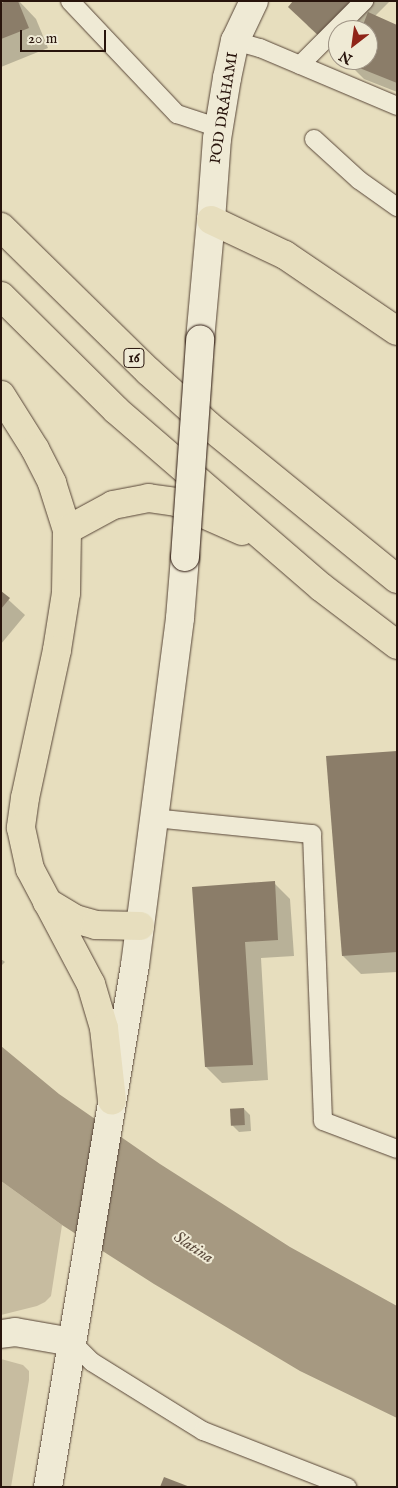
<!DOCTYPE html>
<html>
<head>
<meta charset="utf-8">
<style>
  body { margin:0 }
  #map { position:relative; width:398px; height:1488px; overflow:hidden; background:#e7debe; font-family:"IM FELL English",serif }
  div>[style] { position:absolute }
  .green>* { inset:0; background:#c7bca0 }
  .water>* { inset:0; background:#a69981 }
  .shadow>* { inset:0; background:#0003 }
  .building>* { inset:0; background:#8b7d69; transform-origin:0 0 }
  .roads { filter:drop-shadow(0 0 1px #584638) drop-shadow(0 0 1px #584638) }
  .lane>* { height:18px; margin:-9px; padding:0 9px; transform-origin:9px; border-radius:9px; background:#efead5 }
  .street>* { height:28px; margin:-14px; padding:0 14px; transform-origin:14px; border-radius:14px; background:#efead5 }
  .secondary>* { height:28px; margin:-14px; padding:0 14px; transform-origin:14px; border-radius:14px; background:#efead5 }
  .primary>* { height:28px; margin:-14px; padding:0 14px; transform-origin:14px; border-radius:14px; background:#e7debe }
  .bridges { filter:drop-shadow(0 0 1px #28140c) drop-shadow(0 0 1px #28140c) }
  .secondary-bridge>* { height:28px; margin:-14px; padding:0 14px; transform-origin:14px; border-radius:14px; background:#efead5 }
  span { translate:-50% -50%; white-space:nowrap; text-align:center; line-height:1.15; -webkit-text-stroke:4px #efead5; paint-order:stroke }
  .shield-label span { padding:1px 4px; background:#efead5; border:1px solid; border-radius:4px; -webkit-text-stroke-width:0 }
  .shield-label { font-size:14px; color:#28140c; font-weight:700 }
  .street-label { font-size:15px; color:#28140c }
  .water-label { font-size:16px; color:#5a493b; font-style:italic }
  .frame { position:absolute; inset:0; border:2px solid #28140c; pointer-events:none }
  .north { position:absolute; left:328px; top:20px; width:50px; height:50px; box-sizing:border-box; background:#efead5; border:1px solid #9f9485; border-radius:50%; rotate:210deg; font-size:14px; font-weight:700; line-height:20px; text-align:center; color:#28140c }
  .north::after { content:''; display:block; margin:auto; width:18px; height:22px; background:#8f2418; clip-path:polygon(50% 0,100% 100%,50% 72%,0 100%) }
  .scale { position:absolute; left:20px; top:30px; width:86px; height:22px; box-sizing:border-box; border:2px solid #28140c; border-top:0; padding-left:6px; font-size:15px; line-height:18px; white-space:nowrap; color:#28140c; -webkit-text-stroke:4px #efead5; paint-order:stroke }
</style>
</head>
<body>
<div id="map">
  <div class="green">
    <i style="clip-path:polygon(1px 1181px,62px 1225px,51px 1296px,45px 1302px,37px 1306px,1px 1315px)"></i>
    <i style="clip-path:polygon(1px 1359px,23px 1365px,29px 1371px,29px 1380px,11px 1487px,1px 1487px)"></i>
  </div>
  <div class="water">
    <i style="clip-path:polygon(1px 1046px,59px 1094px,160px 1164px,290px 1247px,397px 1306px,397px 1418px,300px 1371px,154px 1284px,62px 1225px,1px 1181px)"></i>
  </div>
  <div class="shadow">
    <i style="clip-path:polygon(9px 1px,19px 1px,36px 19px,48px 48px,1px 67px,1px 4px)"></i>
    <i style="clip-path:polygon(295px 1px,390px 1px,375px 16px,397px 26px,397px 92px,364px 79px,348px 63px,349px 60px,368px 60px,368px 30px,338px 30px,338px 54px,308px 26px)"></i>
    <i style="clip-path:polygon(1px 593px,25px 615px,1px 644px)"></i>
    <i style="clip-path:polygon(397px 752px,397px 972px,361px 974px,343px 956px)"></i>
    <i style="clip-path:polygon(274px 883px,290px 899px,294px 956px,261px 958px,268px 1080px,222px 1083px,206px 1067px,194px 888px)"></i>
    <i style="clip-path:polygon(1px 959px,5px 962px,1px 966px)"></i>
    <i style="clip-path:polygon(244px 1109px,250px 1115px,251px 1131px,239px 1132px,232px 1125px)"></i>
  </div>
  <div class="building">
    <i style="clip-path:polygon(6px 1px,18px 1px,29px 28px,1px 39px,1px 3px)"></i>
    <i style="clip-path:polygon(293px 1px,354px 1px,320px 37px,288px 7px)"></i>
    <i style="clip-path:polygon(368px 12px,397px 25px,397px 83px,347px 63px,348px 60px,368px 60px,368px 30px,361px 30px)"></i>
    <i style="clip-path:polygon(1px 591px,10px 598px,1px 609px)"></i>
    <i style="clip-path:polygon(397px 751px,397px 952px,342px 956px,326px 756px)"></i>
    <i style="clip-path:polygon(275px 881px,278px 940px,245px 942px,253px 1065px,205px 1067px,192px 887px)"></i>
    <i style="left:244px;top:1108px;width:17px;height:14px;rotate:87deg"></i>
    <i style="clip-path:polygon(164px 1477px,190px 1487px,160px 1487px)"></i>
  </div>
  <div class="roads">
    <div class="lane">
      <i style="left:70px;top:1px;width:156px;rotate:46.6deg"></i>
      <i style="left:177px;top:114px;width:44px;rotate:18.4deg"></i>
      <i style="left:235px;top:41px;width:26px;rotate:16deg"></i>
      <i style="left:260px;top:48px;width:149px;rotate:22.9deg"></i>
      <i style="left:300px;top:65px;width:91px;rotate:-45deg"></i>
      <i style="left:314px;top:139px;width:61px;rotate:42.3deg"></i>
      <i style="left:359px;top:180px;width:47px;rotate:35.4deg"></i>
      <i style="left:154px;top:818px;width:159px;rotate:5.8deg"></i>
      <i style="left:312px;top:834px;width:287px;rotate:87.8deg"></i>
      <i style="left:323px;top:1121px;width:79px;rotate:20.7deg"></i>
      <i style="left:72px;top:1342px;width:28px;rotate:45deg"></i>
      <i style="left:92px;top:1362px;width:131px;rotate:31.9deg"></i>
      <i style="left:203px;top:1431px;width:155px;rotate:21.3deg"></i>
    </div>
    <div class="street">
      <i style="left:211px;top:220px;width:81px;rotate:-85.8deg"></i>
      <i style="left:217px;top:139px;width:62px;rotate:-80.7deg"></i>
      <i style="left:227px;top:78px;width:38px;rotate:-78deg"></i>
      <i style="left:235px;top:41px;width:44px;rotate:-64.6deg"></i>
      <i style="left:1px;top:1334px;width:14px;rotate:-8deg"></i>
      <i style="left:15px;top:1332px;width:58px;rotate:10deg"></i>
    </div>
    <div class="secondary">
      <i style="left:200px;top:340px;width:121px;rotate:-84.8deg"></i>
      <i style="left:48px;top:1487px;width:529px;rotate:-80.54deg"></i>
      <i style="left:135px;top:965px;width:350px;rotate:-82.6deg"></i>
      <i style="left:180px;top:618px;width:61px;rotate:-85.3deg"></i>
    </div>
    <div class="primary">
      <i style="left:211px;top:220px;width:82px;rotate:25.3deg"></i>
      <i style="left:285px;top:255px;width:135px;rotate:34.2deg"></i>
      <i style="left:1px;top:227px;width:206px;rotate:44.4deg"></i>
      <i style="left:148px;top:371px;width:81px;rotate:42deg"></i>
      <i style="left:208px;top:425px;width:244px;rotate:39.2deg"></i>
      <i style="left:1px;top:296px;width:162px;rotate:44.7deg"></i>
      <i style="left:116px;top:410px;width:271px;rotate:40.8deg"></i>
      <i style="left:321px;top:587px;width:96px;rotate:37.3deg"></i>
      <i style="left:1px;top:395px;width:64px;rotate:57.8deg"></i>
      <i style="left:35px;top:449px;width:38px;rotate:63deg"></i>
      <i style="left:52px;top:483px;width:49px;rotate:72.3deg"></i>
      <i style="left:67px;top:530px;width:63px;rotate:90.9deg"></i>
      <i style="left:66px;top:593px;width:58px;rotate:99deg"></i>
      <i style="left:57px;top:650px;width:151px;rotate:102.2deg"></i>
      <i style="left:25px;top:798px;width:30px;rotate:98deg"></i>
      <i style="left:21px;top:828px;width:42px;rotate:77.6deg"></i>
      <i style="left:30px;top:869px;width:130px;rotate:62.1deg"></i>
      <i style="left:91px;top:984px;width:46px;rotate:73.5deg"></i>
      <i style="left:104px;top:1028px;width:73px;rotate:83.7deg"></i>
      <i style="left:67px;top:530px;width:52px;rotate:-28.5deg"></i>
      <i style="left:113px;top:505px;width:36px;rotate:-11deg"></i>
      <i style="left:148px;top:498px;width:28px;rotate:8deg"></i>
      <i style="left:176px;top:502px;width:72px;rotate:23.7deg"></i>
      <i style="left:47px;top:902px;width:33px;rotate:31deg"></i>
      <i style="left:75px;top:919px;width:22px;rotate:16deg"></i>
      <i style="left:96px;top:925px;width:44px;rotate:1.3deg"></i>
    </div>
  </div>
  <div class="bridges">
    <div class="secondary-bridge">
      <i style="left:185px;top:557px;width:218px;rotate:-86deg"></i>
    </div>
  </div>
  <div class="shield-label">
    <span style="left:134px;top:358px">16</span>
  </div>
  <div class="street-label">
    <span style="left:224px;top:108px;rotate:-81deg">POD DRÁHAMI</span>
  </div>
  <div class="water-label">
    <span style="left:193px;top:1248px;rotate:33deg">Slatina</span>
  </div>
  <div class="frame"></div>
  <div class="north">N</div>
  <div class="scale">20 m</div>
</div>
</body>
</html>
